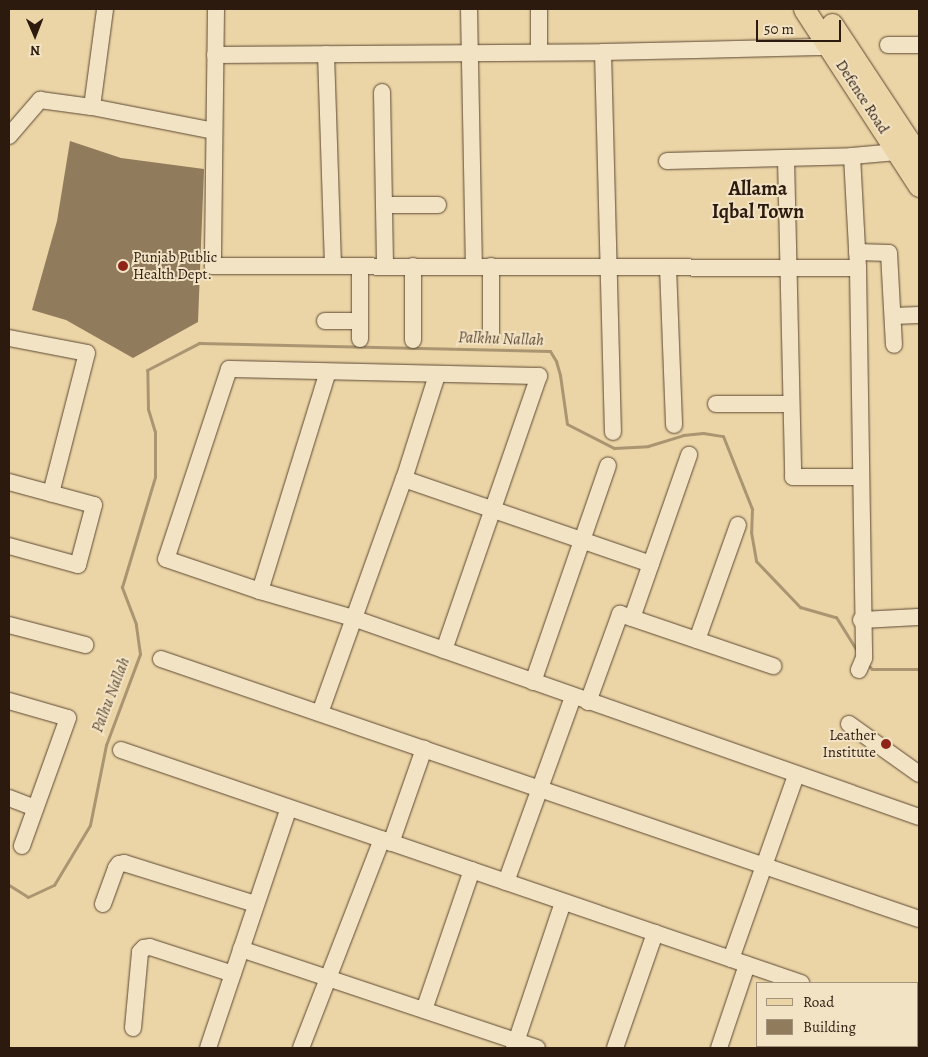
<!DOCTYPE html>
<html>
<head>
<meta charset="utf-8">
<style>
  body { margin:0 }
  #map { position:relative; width:928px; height:1057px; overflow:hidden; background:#ebd4a5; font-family:Alegreya,serif }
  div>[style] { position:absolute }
  .stream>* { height:3px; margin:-1.5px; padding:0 1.5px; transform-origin:1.5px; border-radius:1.5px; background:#aa9572 }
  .building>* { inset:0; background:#907b5d }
  .roads { filter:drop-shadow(0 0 1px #5c4834) drop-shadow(0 0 1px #5c4834) }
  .minor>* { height:16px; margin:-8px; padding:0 8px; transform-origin:8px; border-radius:8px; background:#f2e3c4 }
  .major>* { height:21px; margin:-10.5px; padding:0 10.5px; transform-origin:10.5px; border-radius:10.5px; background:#ebd4a5 }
  .dots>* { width:14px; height:14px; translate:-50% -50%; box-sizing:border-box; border:2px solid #f2e3c4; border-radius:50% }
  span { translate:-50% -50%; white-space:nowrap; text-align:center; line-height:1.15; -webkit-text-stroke:4px #f2e3c4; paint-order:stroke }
  .street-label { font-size:15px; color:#2d1a0e }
  .poi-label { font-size:15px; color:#2d1a0e }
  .left { translate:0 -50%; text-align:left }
  .right { translate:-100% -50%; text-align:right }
  .water-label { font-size:16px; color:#5f4b36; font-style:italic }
  .district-label { font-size:20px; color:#2d1a0e; font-weight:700 }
  .frame { position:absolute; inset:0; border:10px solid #2d1a0e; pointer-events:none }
  .legend { position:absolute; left:756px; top:982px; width:162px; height:65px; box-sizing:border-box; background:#f2e3c4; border:1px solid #a3937b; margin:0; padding:6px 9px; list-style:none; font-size:15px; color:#2d1a0e }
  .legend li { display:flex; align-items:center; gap:10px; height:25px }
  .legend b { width:25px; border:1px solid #a3937b }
  .north { position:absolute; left:10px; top:10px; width:50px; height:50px; -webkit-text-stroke:4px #f2e3c4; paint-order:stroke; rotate:179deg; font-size:14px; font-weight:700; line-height:20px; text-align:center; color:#2d1a0e }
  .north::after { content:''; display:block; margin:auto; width:18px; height:22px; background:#2d1a0e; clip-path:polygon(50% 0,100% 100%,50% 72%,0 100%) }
  .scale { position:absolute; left:756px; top:20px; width:85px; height:22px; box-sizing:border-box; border:2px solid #2d1a0e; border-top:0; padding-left:6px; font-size:15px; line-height:18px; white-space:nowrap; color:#2d1a0e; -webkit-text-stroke:4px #f2e3c4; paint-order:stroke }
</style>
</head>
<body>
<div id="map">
  <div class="stream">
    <i style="left:867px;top:664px;width:7px;rotate:45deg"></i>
    <i style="left:872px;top:669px;width:47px"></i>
    <i style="left:9px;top:885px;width:22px;rotate:32deg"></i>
    <i style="left:28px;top:897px;width:29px;rotate:-25deg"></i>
    <i style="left:54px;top:885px;width:70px;rotate:-59deg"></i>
    <i style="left:90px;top:825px;width:82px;rotate:-78.7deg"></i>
    <i style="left:106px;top:745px;width:97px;rotate:-69.5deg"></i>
    <i style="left:140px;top:654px;width:30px;rotate:-98deg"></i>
    <i style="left:136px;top:624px;width:40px;rotate:-111deg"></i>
    <i style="left:122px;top:587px;width:115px;rotate:-73.3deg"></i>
    <i style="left:155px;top:477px;width:45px;rotate:-90deg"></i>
    <i style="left:155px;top:432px;width:24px;rotate:-107deg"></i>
    <i style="left:148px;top:409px;width:39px;rotate:-91deg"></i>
    <i style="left:147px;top:370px;width:59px;rotate:-27.4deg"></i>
    <i style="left:199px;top:343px;width:351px;rotate:1.3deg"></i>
    <i style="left:550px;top:351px;width:12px;rotate:59deg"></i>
    <i style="left:556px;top:361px;width:15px;rotate:74deg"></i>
    <i style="left:560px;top:375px;width:49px;rotate:81.9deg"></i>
    <i style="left:567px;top:424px;width:53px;rotate:27.1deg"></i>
    <i style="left:614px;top:448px;width:34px;rotate:-3deg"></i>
    <i style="left:648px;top:446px;width:37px;rotate:-17deg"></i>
    <i style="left:683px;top:435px;width:20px;rotate:-6deg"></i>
    <i style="left:703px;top:433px;width:20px;rotate:9deg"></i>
    <i style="left:723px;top:436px;width:79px;rotate:68.3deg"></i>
    <i style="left:752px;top:509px;width:23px;rotate:92deg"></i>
    <i style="left:751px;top:532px;width:29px;rotate:80deg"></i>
    <i style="left:756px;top:561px;width:64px;rotate:46.3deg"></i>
    <i style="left:800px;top:607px;width:37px;rotate:16deg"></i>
    <i style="left:836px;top:617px;width:40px;rotate:58deg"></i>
  </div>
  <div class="building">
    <i style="clip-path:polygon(70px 141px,121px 158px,204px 169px,198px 322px,133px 358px,66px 320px,32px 310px,57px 221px)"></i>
  </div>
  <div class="roads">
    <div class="minor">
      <i style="left:216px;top:9px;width:257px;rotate:90.7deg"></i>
      <i style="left:213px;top:266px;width:645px;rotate:0.18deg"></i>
      <i style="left:469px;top:9px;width:257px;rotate:88.9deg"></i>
      <i style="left:539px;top:9px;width:43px;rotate:90deg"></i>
      <i style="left:888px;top:45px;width:31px"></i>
      <i style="left:603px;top:52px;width:380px;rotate:88.5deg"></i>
      <i style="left:326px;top:54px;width:212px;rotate:88.1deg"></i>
      <i style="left:215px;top:55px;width:388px;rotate:-0.4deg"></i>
      <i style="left:603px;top:52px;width:227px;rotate:-1.3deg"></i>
      <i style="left:382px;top:92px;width:174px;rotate:89deg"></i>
      <i style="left:92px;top:107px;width:99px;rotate:-82.4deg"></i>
      <i style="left:9px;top:136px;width:48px;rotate:-49.3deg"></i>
      <i style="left:40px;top:100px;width:52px;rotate:7.7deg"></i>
      <i style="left:92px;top:107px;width:124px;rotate:11.1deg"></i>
      <i style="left:852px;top:156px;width:112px;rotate:86.9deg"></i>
      <i style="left:858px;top:268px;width:390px;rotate:89.1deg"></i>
      <i style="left:864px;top:658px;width:13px;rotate:113deg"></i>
      <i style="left:786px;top:158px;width:319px;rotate:88.7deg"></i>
      <i style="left:793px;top:477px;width:67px"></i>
      <i style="left:667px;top:161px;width:185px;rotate:-1.5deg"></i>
      <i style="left:852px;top:156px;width:45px;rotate:-5.1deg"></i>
      <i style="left:384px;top:205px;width:54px"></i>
      <i style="left:857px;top:252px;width:32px;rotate:2deg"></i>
      <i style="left:889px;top:253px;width:92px;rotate:86.9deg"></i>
      <i style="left:360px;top:266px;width:73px;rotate:90deg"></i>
      <i style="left:668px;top:267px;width:158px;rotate:87.8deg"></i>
      <i style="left:893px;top:316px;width:26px;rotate:-2deg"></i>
      <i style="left:325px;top:321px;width:35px"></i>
      <i style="left:491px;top:335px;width:69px;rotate:-90deg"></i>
      <i style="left:9px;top:338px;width:79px;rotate:10.9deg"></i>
      <i style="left:87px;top:353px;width:145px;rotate:104.4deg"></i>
      <i style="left:413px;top:340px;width:74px;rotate:-90deg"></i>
      <i style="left:716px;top:404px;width:75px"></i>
      <i style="left:404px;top:479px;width:261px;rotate:19deg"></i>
      <i style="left:9px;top:482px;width:88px;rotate:15.1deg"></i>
      <i style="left:94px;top:505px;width:62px;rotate:104.9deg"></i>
      <i style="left:78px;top:565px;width:72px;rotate:-164.6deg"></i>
      <i style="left:260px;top:591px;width:229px;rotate:-72.8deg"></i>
      <i style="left:632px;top:618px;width:173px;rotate:-70.7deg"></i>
      <i style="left:861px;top:620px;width:58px;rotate:-3deg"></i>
      <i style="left:9px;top:625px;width:79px;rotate:14.7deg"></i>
      <i style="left:697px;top:640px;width:122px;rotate:-70.4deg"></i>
      <i style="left:444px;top:650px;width:290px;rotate:-70.9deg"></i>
      <i style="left:539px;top:376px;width:310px;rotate:-178.7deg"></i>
      <i style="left:229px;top:369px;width:200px;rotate:108.3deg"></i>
      <i style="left:166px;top:559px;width:99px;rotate:18.8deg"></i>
      <i style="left:260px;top:591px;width:97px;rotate:16.2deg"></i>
      <i style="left:353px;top:618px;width:600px;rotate:19.37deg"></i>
      <i style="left:161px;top:659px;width:801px;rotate:18.93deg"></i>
      <i style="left:533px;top:682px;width:229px;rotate:-70.9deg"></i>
      <i style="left:9px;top:701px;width:61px;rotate:16.1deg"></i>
      <i style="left:68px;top:718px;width:136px;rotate:109.8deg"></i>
      <i style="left:588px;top:702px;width:94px;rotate:-70deg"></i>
      <i style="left:620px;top:614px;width:162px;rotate:18.8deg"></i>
      <i style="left:320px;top:713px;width:249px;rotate:-70.3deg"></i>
      <i style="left:404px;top:479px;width:109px;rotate:-72.4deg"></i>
      <i style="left:849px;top:724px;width:86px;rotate:35.5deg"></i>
      <i style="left:121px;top:750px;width:719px;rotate:18.91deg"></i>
      <i style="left:9px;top:798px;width:28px;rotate:21deg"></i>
      <i style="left:391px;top:843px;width:100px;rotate:-70.7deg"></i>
      <i style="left:506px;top:882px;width:197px;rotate:-70.1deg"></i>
      <i style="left:103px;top:904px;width:38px;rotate:-70deg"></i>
      <i style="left:116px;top:868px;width:5px;rotate:-53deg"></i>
      <i style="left:119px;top:864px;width:5px;rotate:-11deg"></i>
      <i style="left:124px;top:863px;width:138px;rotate:17.3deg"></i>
      <i style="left:241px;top:949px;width:312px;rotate:18.5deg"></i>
      <i style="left:731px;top:959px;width:195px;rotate:-70.5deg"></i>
      <i style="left:424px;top:1010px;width:148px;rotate:-71.1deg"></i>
      <i style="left:917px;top:1023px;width:2px;rotate:27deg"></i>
      <i style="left:133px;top:1028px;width:76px;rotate:-84.7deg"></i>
      <i style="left:140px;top:952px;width:6px;rotate:-45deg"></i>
      <i style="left:144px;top:948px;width:6px;rotate:-9deg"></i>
      <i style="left:150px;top:947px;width:87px;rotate:18deg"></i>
      <i style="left:208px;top:1048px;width:253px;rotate:-71.4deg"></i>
      <i style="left:301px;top:1048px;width:224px;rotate:-68.8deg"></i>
      <i style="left:514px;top:1048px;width:154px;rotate:-71.4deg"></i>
      <i style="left:615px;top:1048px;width:122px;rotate:-70.8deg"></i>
      <i style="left:719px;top:1048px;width:88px;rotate:-71.4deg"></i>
    </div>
    <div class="major">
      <i style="left:804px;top:9px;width:211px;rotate:57deg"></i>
      <i style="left:832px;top:24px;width:158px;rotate:56.6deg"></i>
    </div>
  </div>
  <div class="dots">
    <i style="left:123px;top:266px;background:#8f2418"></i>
    <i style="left:886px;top:744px;background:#8f2418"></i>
  </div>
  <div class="street-label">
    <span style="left:862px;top:97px;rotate:57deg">Defence Road</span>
  </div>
  <div class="poi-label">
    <span class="left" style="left:133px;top:266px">Punjab Public<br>Health Dept.</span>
    <span class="right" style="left:876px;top:744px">Leather<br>Institute</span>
  </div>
  <div class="water-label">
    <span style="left:501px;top:339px;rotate:2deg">Palkhu Nallah</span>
    <span style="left:111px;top:695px;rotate:-69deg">Palhu Nallah</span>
  </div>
  <div class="district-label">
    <span style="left:758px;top:200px">Allama<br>Iqbal Town</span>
  </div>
  <div class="frame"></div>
  <ul class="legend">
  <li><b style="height:6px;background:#ebd4a5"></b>Road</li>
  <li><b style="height:14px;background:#907b5d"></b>Building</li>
  </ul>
  <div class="north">N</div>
  <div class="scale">50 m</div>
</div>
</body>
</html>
